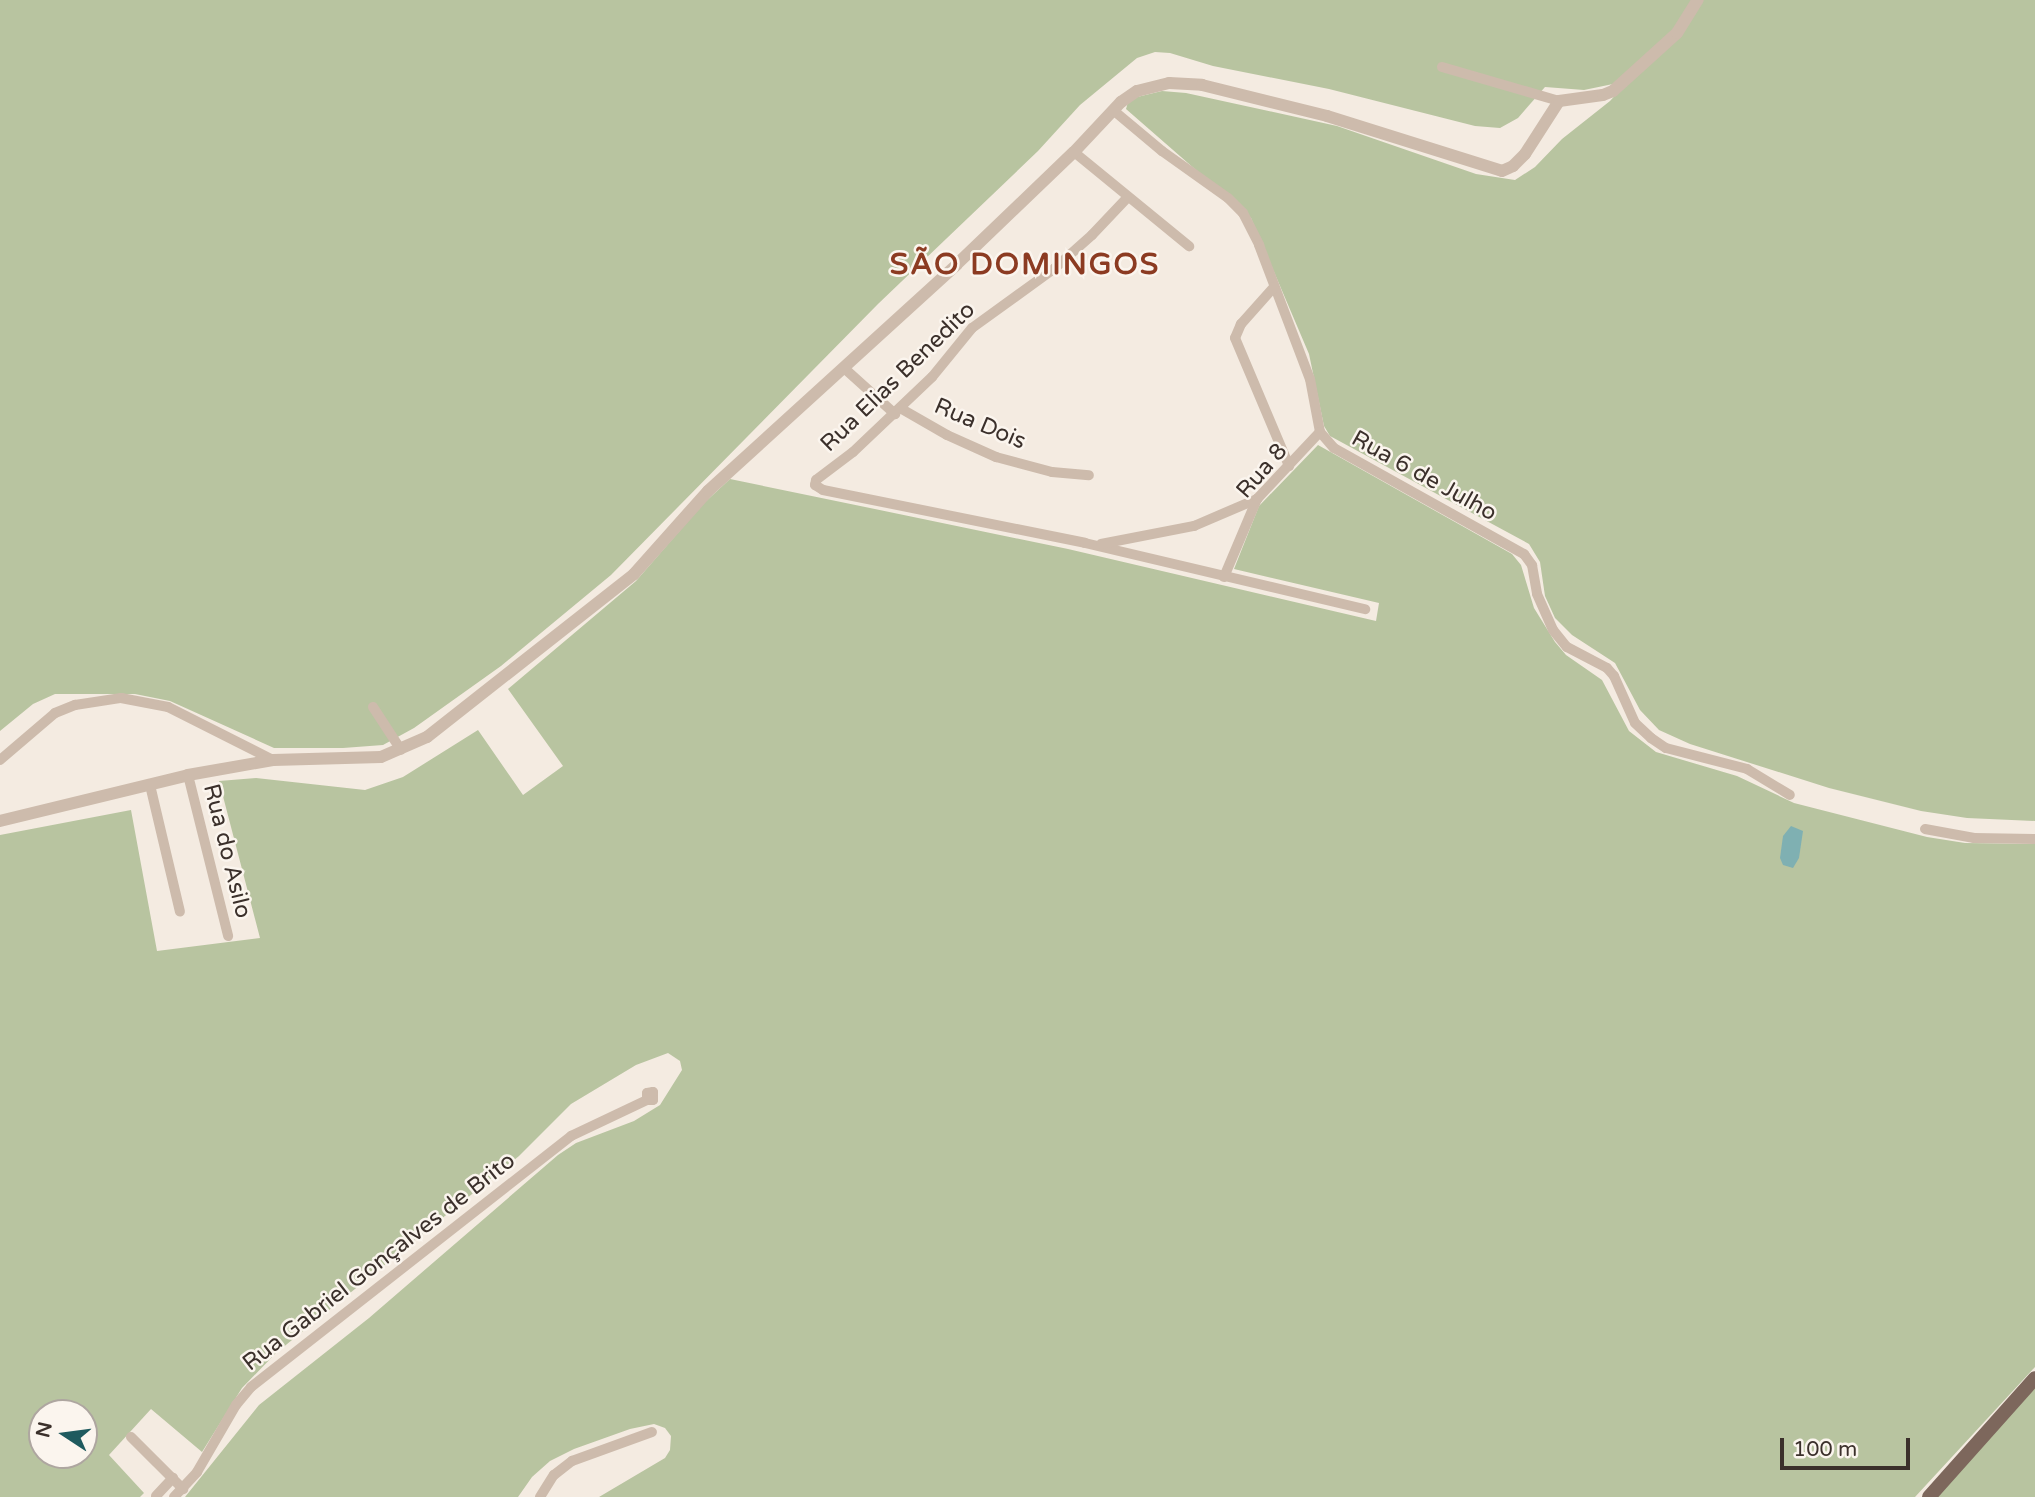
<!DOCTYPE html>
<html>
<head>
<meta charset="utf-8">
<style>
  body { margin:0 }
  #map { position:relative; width:2035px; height:1497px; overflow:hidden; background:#f4ebe1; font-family:"Varela Round",sans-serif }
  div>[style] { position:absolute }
  .green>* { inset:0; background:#b8c4a0 }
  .water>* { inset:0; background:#7fb0b2 }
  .minor>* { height:10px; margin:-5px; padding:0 5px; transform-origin:5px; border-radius:5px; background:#cdbbac }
  .tertiary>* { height:12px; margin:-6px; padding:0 6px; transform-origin:6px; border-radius:6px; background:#cdbbac }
  .primary>* { height:14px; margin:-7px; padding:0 7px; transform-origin:7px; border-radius:7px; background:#7d675c }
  span { translate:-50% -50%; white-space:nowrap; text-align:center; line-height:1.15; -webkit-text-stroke:5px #fbf5ee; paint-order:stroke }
  .street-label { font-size:23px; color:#3b302b }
  .district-label { font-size:30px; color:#8c3b22; font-weight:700; letter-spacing:2px }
  .north { position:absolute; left:28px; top:1399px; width:70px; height:70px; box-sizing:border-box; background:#fbf5ee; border:2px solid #aea6a0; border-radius:50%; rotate:283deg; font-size:19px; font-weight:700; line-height:28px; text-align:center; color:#3b302b }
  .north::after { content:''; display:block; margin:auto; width:24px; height:32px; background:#1f5a5e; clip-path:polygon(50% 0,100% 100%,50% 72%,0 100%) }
  .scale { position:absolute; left:1780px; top:1438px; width:130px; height:32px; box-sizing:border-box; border:4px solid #3b302b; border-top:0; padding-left:9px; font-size:21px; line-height:24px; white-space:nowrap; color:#3b302b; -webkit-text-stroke:5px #fbf5ee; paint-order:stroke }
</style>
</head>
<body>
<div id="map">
  <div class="green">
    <i style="clip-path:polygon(0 0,1694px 0,1684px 20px,1613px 84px,1584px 90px,1545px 87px,1518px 118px,1500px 128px,1475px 126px,1329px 89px,1213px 66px,1170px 53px,1155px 52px,1137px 58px,1080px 105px,1038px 151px,878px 304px,611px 575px,501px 666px,414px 728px,383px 745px,343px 748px,274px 748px,170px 701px,135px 694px,55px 694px,33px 704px,0 731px)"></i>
    <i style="clip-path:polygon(1702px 0,2035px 0,2035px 821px,1967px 818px,1921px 811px,1829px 788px,1690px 744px,1659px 730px,1640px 710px,1615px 663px,1572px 635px,1555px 618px,1545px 596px,1540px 562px,1529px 544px,1330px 436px,1324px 426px,1309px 354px,1251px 218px,1126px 109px,1129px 99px,1162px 91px,1186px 93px,1337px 126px,1476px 174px,1515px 180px,1535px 167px,1562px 139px,1610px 101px)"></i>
    <i style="clip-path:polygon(evenodd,1318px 445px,1512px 554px,1521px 565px,1534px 608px,1555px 642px,1566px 655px,1602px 680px,1629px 731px,1656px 752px,1737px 776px,1794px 803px,1927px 837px,1965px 843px,2035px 844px,2035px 1367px,1915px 1497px,599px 1497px,665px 1458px,670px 1450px,671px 1436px,665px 1428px,654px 1424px,630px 1429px,574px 1449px,550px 1461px,532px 1477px,518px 1497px,185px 1497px,259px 1405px,369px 1318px,558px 1155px,576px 1143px,634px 1121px,660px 1105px,682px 1070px,680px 1061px,668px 1053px,636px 1065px,571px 1104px,519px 1156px,276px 1353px,242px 1388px,202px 1452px,151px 1409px,109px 1455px,144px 1493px,140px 1497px,0 1497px,0 835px,131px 810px,157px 951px,260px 938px,219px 781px,256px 778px,365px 790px,403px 777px,478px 730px,523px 795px,563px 766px,508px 689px,636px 581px,703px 504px,730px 479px,1068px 549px,1376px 621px,1379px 603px,1234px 569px,1259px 506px,1318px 445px,42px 1413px,84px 1413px,84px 1455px,42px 1455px,42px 1413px)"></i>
    <i style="clip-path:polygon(2035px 1386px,2035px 1497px,1937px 1497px)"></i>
  </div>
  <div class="water">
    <i style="clip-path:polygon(1791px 826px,1803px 831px,1799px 858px,1793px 868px,1783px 865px,1780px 858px,1783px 836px)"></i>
  </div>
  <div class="minor">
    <i style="left:1442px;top:67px;width:122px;rotate:16.2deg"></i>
    <i style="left:1113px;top:110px;width:64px;rotate:39.9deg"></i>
    <i style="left:1162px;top:151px;width:81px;rotate:35.5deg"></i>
    <i style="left:1228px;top:198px;width:21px;rotate:45deg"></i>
    <i style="left:1243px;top:213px;width:36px;rotate:63deg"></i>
    <i style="left:1259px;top:245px;width:143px;rotate:69.2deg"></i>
    <i style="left:1310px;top:379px;width:54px;rotate:79.3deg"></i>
    <i style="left:1320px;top:432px;width:21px;rotate:49deg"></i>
    <i style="left:1334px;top:448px;width:218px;rotate:29.2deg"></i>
    <i style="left:1524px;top:554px;width:14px;rotate:54deg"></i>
    <i style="left:1532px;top:565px;width:29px;rotate:80deg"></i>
    <i style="left:1537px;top:594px;width:39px;rotate:66deg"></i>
    <i style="left:1553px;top:630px;width:22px;rotate:51deg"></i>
    <i style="left:1567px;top:647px;width:45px;rotate:27.7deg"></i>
    <i style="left:1607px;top:668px;width:11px;rotate:49deg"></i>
    <i style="left:1614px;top:676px;width:51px;rotate:65.9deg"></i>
    <i style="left:1635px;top:723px;width:22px;rotate:43deg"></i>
    <i style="left:1651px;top:738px;width:18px;rotate:34deg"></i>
    <i style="left:1666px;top:748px;width:84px;rotate:14.5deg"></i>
    <i style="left:1747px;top:769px;width:50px;rotate:31.2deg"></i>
    <i style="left:1074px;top:152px;width:149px;rotate:39.3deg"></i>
    <i style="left:1127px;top:198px;width:51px;rotate:133.4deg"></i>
    <i style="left:1092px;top:235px;width:50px;rotate:138.3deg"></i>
    <i style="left:1055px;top:268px;width:102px;rotate:144.1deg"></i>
    <i style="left:972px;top:328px;width:63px;rotate:129.2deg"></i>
    <i style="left:932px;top:377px;width:109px;rotate:136.5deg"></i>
    <i style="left:853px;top:452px;width:46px;rotate:142.9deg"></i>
    <i style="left:816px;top:480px;width:5px;rotate:101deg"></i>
    <i style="left:815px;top:485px;width:9px;rotate:32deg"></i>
    <i style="left:823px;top:490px;width:267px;rotate:11.4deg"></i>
    <i style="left:1085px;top:543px;width:288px;rotate:13.3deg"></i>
    <i style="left:1274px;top:287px;width:50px;rotate:131.7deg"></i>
    <i style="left:1241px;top:324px;width:15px;rotate:113deg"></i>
    <i style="left:1235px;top:338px;width:139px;rotate:67.1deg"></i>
    <i style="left:844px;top:368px;width:69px;rotate:42deg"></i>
    <i style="left:900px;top:408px;width:54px;rotate:29.9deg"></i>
    <i style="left:947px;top:435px;width:54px;rotate:24.2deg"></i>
    <i style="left:996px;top:457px;width:58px;rotate:15deg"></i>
    <i style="left:1052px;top:472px;width:37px;rotate:5deg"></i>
    <i style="left:1101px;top:544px;width:95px;rotate:-11deg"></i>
    <i style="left:1194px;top:526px;width:69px;rotate:-23.2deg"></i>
    <i style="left:1224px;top:577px;width:85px;rotate:-67.1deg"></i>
    <i style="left:1257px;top:499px;width:92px;rotate:-46.8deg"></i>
    <i style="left:373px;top:707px;width:51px;rotate:56.9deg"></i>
    <i style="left:0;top:760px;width:72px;rotate:-40.5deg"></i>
    <i style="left:55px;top:713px;width:22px;rotate:-22deg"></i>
    <i style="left:75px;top:705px;width:47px;rotate:-8.7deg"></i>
    <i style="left:121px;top:698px;width:48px;rotate:10.8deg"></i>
    <i style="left:168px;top:707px;width:118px;rotate:26.8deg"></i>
    <i style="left:188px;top:775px;width:166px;rotate:76deg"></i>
    <i style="left:150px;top:785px;width:130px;rotate:76.7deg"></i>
    <i style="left:1925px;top:829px;width:50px;rotate:10.4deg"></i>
    <i style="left:1974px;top:838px;width:61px;rotate:0.9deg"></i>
    <i style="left:131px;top:1437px;width:74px;rotate:45deg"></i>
    <i style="left:156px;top:1496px;width:25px;rotate:-47deg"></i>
    <i style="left:174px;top:1497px;width:34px;rotate:-47deg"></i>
    <i style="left:197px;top:1472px;width:78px;rotate:-59.8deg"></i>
    <i style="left:236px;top:1405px;width:23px;rotate:-50deg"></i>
    <i style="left:251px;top:1387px;width:407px;rotate:-38.1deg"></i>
    <i style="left:571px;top:1136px;width:84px;rotate:-25.3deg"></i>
    <i style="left:647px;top:1100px;width:6px"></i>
    <i style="left:653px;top:1100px;width:8px;rotate:-90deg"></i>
    <i style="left:653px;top:1092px;width:6px;rotate:171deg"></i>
    <i style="left:647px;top:1093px;width:7px;rotate:90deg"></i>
    <i style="left:540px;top:1497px;width:26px;rotate:-58deg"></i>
    <i style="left:554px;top:1475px;width:23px;rotate:-38deg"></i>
    <i style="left:572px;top:1461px;width:85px;rotate:-19.9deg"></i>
  </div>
  <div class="tertiary">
    <i style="left:0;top:821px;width:194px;rotate:-13.7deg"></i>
    <i style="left:188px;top:775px;width:86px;rotate:-10deg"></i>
    <i style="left:273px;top:760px;width:108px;rotate:-1.6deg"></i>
    <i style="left:381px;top:757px;width:50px;rotate:-23.5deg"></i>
    <i style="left:427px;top:737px;width:263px;rotate:-38.2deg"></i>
    <i style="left:634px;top:574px;width:111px;rotate:-48.3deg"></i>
    <i style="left:708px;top:491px;width:336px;rotate:-42.3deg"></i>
    <i style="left:956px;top:265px;width:163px;rotate:-43.8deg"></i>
    <i style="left:1074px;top:152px;width:69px;rotate:-46.8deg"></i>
    <i style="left:1121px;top:102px;width:19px;rotate:-35deg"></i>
    <i style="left:1137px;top:91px;width:33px;rotate:-14deg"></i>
    <i style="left:1169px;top:83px;width:33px;rotate:3deg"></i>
    <i style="left:1202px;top:85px;width:129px;rotate:13.9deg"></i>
    <i style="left:1327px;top:116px;width:183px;rotate:17.4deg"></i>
    <i style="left:1502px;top:171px;width:12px;rotate:-24deg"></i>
    <i style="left:1513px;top:166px;width:17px;rotate:-45deg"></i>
    <i style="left:1525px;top:154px;width:63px;rotate:-57.3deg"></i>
    <i style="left:1559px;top:101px;width:44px;rotate:-7.8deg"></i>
    <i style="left:1603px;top:95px;width:11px;rotate:-22deg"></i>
    <i style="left:1613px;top:91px;width:86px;rotate:-42.2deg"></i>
    <i style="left:1677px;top:33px;width:39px;rotate:-58deg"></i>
  </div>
  <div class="primary">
    <i style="left:1929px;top:1497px;width:159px;rotate:-48.3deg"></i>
  </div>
  <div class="street-label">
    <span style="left:898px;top:377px;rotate:-44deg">Rua Elias Benedito</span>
    <span style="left:980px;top:424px;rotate:23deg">Rua Dois</span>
    <span style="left:1262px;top:471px;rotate:-49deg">Rua 8</span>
    <span style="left:1424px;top:476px;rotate:29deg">Rua 6 de Julho</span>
    <span style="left:227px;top:851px;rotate:76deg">Rua do Asilo</span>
    <span style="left:379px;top:1262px;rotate:-38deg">Rua Gabriel Gonçalves de Brito</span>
  </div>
  <div class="district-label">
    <span style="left:1025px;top:265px">SÃO DOMINGOS</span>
  </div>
  <div class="north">N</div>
  <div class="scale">100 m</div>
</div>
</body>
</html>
